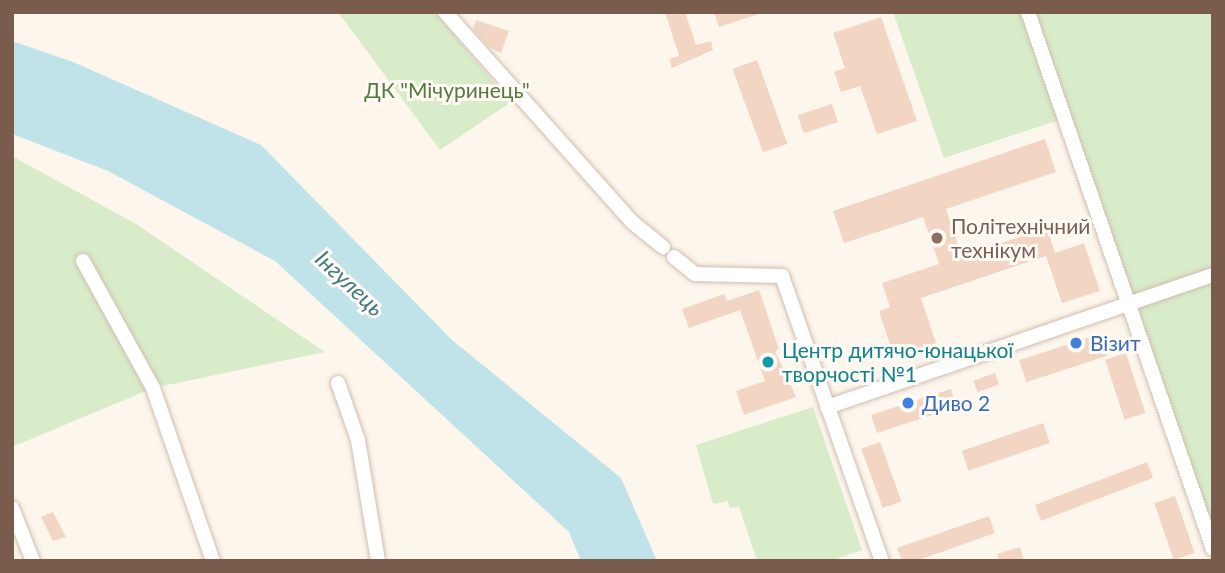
<!DOCTYPE html>
<html>
<head>
<meta charset="utf-8">
<style>
  body { margin:0 }
  #map { position:relative; width:1225px; height:573px; overflow:hidden; background:#fdf6ec; font-family:Lato,sans-serif }
  div>[style] { position:absolute }
  .green>* { inset:0; background:#d8ecc9 }
  .water>* { inset:0; background:#bfe3e8 }
  .building>* { inset:0; background:#f3d5c3; transform-origin:0 0 }
  .roads { filter:drop-shadow(0 0 2px #d1beb0) drop-shadow(0 0 2px #d1beb0) }
  .minor>* { height:14px; margin:-7px; padding:0 7px; transform-origin:7px; border-radius:7px; background:#fff }
  .dots>* { width:19px; height:19px; translate:-50% -50%; box-sizing:border-box; border:4px solid #fffaf3; border-radius:50% }
  span { translate:-50% -50%; white-space:nowrap; text-align:center; line-height:1.15; -webkit-text-stroke:6px #fffaf3; paint-order:stroke }
  .park-label { font-size:21px; color:#537a41 }
  .education-label { font-size:21px; color:#785e54 }
  .left { translate:0 -50%; text-align:left }
  .shop-label { font-size:21px; color:#366cbe }
  .culture-label { font-size:21px; color:#0d838f }
  .water-label { font-size:23px; color:#437c86; font-style:italic }
  .frame { position:absolute; inset:0; border:14px solid #7a5c4d; pointer-events:none }
</style>
</head>
<body>
<div id="map">
  <div class="green">
    <i style="clip-path:polygon(338px 12px,435px 12px,511px 102px,440px 150px)"></i>
    <i style="clip-path:polygon(893px 12px,1213px 12px,1213px 549px,1062px 119px,944px 158px)"></i>
    <i style="clip-path:polygon(12px 156px,136px 224px,325px 352px,153px 388px,12px 447px)"></i>
    <i style="clip-path:polygon(813px 407px,862px 550px,831px 561px,757px 561px,739px 507px,730px 508px,728px 501px,713px 504px,696px 445px)"></i>
  </div>
  <div class="water">
    <i style="clip-path:polygon(12px 41px,73px 62px,261px 145px,452px 340px,621px 478px,657px 561px,581px 561px,569px 532px,275px 261px,108px 171px,12px 134px)"></i>
  </div>
  <div class="building">
    <i style="clip-path:polygon(665px 12px,685px 12px,696px 45px,711px 41px,713px 50px,672px 68px,669px 59px,679px 56px)"></i>
    <i style="clip-path:polygon(714px 12px,759px 12px,759px 14px,719px 27px)"></i>
    <i style="clip-path:polygon(881px 17px,917px 121px,877px 134px,860px 86px,841px 92px,834px 72px,845px 68px,833px 33px)"></i>
    <i style="clip-path:polygon(476px 20px,509px 31px,501px 53px,489px 47px,473px 29px)"></i>
    <i style="left:757px;top:60px;width:89px;height:26px;rotate:70deg"></i>
    <i style="left:832px;top:104px;width:19px;height:36px;rotate:72deg"></i>
    <i style="clip-path:polygon(1045px 139px,1056px 172px,946px 209px,962px 256px,1047px 228px,1055px 253px,1084px 243px,1100px 291px,1062px 303px,1046px 256px,921px 298px,936px 343px,894px 357px,879px 311px,890px 307px,882px 283px,939px 264px,923px 217px,844px 243px,833px 211px)"></i>
    <i style="clip-path:polygon(759px 290px,779px 349px,775px 351px,796px 397px,744px 415px,736px 391px,765px 381px,740px 310px,689px 328px,682px 309px,724px 294px,727px 301px)"></i>
    <i style="left:1100px;top:334px;width:23px;height:85px;rotate:72deg"></i>
    <i style="left:1126px;top:353px;width:63px;height:22px;rotate:72deg"></i>
    <i style="left:995px;top:373px;width:12px;height:23px;rotate:70deg"></i>
    <i style="left:951px;top:389px;width:19px;height:84px;rotate:72deg"></i>
    <i style="left:1043px;top:423px;width:21px;height:86px;rotate:71deg"></i>
    <i style="left:880px;top:442px;width:63px;height:20px;rotate:70deg"></i>
    <i style="left:1147px;top:462px;width:17px;height:120px;rotate:69deg"></i>
    <i style="left:1175px;top:496px;width:60px;height:22px;rotate:71deg"></i>
    <i style="clip-path:polygon(53px 512px,66px 537px,53px 541px,41px 517px)"></i>
    <i style="clip-path:polygon(989px 516px,995px 533px,916px 561px,902px 561px,897px 548px)"></i>
    <i style="clip-path:polygon(1020px 547px,1024px 561px,999px 561px,997px 554px)"></i>
  </div>
  <div class="roads">
    <div class="minor">
      <i style="left:445px;top:12px;width:281px;rotate:48.3deg"></i>
      <i style="left:632px;top:222px;width:40px;rotate:39deg"></i>
      <i style="left:1028px;top:12px;width:568px;rotate:70.99deg"></i>
      <i style="left:674px;top:257px;width:27px;rotate:39deg"></i>
      <i style="left:695px;top:274px;width:87px;rotate:1.3deg"></i>
      <i style="left:782px;top:276px;width:302px;rotate:70.7deg"></i>
      <i style="left:83px;top:261px;width:145px;rotate:61.1deg"></i>
      <i style="left:153px;top:388px;width:183px;rotate:70.9deg"></i>
      <i style="left:338px;top:383px;width:60px;rotate:70.7deg"></i>
      <i style="left:358px;top:440px;width:123px;rotate:80.6deg"></i>
      <i style="left:827px;top:407px;width:408px;rotate:-18.9deg"></i>
      <i style="left:12px;top:508px;width:57px;rotate:68.4deg"></i>
    </div>
  </div>
  <div class="dots">
    <i style="left:937px;top:238px;background:#8d6e63"></i>
    <i style="left:1076px;top:343px;background:#3f7fe0"></i>
    <i style="left:768px;top:362px;background:#0f9aa8"></i>
    <i style="left:908px;top:403px;background:#3f7fe0"></i>
  </div>
  <div class="park-label">
    <span style="left:447px;top:90px">ДК "Мічуринець"</span>
  </div>
  <div class="education-label">
    <span class="left" style="left:951px;top:238px">Політехнічний<br>технікум</span>
  </div>
  <div class="shop-label">
    <span class="left" style="left:1090px;top:343px">Візит</span>
    <span class="left" style="left:922px;top:403px">Диво 2</span>
  </div>
  <div class="culture-label">
    <span class="left" style="left:782px;top:362px">Центр дитячо-юнацької<br>творчості №1</span>
  </div>
  <div class="water-label">
    <span style="left:350px;top:283px;rotate:43deg">Інгулець</span>
  </div>
  <div class="frame"></div>
</div>
</body>
</html>
